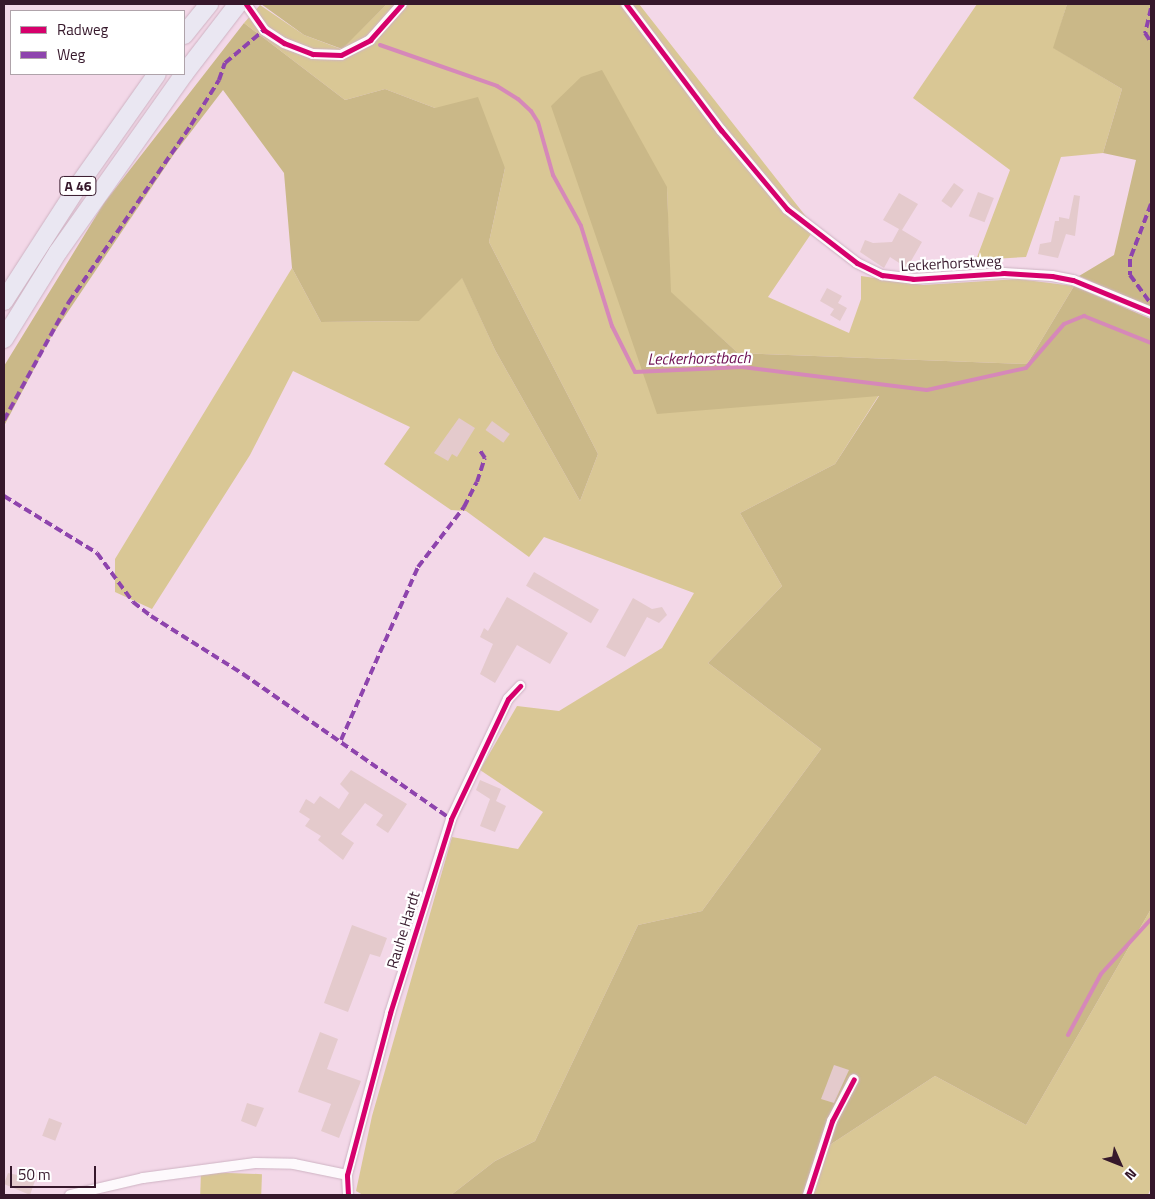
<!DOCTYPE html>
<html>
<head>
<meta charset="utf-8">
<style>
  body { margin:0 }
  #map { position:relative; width:1155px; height:1199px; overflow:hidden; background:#f3d8e8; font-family:"Titillium Web",sans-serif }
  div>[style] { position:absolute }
  .green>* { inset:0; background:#d9c795; transform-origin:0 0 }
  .forest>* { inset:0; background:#cab888 }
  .stream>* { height:4px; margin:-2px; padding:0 2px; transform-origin:2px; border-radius:2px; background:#d688b9 }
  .building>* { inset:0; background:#e4cacc; transform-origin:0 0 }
  .roads { filter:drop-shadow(0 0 1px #ceb3c3) drop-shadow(0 0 1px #ceb3c3) }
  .street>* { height:10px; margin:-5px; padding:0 5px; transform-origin:5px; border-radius:5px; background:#fdf9fc }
  .highway>* { height:18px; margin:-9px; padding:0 9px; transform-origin:9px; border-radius:9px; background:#eae7f2 }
  .quiet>* { height:4px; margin-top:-2px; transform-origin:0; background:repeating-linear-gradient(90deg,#8e44ad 0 8px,transparent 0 12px) }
  .cycleway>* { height:5px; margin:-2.5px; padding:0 2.5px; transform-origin:2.5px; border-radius:2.5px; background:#d6006c }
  span { translate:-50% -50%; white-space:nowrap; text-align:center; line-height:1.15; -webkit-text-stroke:4.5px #fff; paint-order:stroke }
  .shield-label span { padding:1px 4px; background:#fff; border:1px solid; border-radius:4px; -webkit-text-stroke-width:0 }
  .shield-label { font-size:14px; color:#36182b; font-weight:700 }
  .street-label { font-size:15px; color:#36182b }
  .water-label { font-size:16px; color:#6c0e51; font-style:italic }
  .frame { position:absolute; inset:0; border:5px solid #36182b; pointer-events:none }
  .legend { position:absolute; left:10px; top:10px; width:175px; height:65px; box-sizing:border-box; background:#fff; border:1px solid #afa3aa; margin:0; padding:6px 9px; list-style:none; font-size:15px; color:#36182b }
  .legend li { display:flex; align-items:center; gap:10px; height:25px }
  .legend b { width:25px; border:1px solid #afa3aa }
  .north { position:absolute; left:1095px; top:1139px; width:50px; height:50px; -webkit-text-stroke:4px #fff; paint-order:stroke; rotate:134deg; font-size:14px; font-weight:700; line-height:20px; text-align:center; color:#36182b }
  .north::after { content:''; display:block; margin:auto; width:18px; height:22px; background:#36182b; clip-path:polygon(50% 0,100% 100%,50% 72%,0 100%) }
  .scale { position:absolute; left:10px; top:1166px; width:86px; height:22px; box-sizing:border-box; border:2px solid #36182b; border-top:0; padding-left:6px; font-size:15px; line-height:18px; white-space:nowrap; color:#36182b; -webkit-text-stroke:4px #fff; paint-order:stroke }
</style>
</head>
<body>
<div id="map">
  <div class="green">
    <i style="clip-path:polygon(387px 4px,639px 4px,815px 228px,768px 297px,849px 333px,861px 299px,861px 276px,923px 285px,1018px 279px,1074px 286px,1027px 364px,738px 353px,670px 292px,667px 187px,657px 413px,879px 395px,835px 464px,740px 513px,782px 586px,708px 663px,821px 749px,702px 911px,638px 925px,535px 1141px,495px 1161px,451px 1195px,363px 1195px,356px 1191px,372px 1116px,452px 837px,518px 849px,543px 812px,480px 770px,517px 706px,559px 711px,662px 648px,694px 593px,544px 537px,529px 557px,466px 511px,451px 510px,384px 464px,410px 427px,293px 371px,250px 455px,152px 609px,115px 592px,115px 559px,292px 268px,321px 322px,418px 321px,462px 277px,495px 350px,580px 501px,598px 454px,489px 242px,505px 168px,435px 108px,385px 89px,345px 100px,244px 23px,260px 5px,304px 35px,341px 49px)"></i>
    <i style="clip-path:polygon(977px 4px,1067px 4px,1054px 48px,1122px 89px,1103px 153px,1061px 157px,1026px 257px,976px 260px,1010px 170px,913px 98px)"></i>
    <i style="clip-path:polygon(1151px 909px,1151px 1188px,1148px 1195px,811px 1195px,816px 1154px,935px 1076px,1026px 1125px)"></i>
    <i style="left:201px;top:1172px;width:61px;height:23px;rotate:2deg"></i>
  </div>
  <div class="forest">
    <i style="clip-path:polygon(261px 4px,387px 4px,342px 49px,304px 35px)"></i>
    <i style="clip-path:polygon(1067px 4px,1151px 4px,1151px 309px,1079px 276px,1114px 255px,1136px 160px,1103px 153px,1122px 89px,1053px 48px)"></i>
    <i style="clip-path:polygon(244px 23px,345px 100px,385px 89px,435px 108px,478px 97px,505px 168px,489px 242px,598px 454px,580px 501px,495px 350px,462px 278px,419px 321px,321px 322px,292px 268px,284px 173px,223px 90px,174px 154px,51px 337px,4px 426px,4px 366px,104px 203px)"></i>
    <i style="clip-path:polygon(602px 70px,667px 187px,671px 292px,738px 353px,1027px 364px,1074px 286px,1151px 319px,1151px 909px,1026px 1125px,935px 1076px,816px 1154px,811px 1195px,451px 1195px,495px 1161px,535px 1141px,638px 925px,702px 911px,821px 749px,708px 663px,782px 586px,740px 513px,835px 464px,879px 396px,657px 414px,551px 106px,581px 77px)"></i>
  </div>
  <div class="stream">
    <i style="left:380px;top:45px;width:124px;rotate:19.3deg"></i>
    <i style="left:497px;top:86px;width:25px;rotate:32deg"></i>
    <i style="left:518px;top:99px;width:18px;rotate:43deg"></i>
    <i style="left:531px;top:111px;width:13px;rotate:58deg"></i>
    <i style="left:538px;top:122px;width:55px;rotate:74.2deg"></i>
    <i style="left:553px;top:175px;width:58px;rotate:61.2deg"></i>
    <i style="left:581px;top:226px;width:105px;rotate:72.8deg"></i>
    <i style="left:612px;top:326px;width:51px;rotate:63.4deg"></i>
    <i style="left:635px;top:372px;width:107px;rotate:-2.7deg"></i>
    <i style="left:742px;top:367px;width:186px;rotate:7.1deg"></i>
    <i style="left:927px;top:390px;width:101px;rotate:-12.5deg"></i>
    <i style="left:1026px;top:368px;width:58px;rotate:-49.2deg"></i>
    <i style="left:1064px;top:324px;width:22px;rotate:-22deg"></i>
    <i style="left:1084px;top:316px;width:72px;rotate:21.9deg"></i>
    <i style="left:1068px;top:1035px;width:69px;rotate:-61.6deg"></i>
    <i style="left:1101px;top:974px;width:74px;rotate:-47.7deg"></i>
  </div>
  <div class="building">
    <i style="left:954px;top:183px;width:12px;height:22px;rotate:35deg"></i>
    <i style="left:978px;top:192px;width:17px;height:26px;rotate:21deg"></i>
    <i style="clip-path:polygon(899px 193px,918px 204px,902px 230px,922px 242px,907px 268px,890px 257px,884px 268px,860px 252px,865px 240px,873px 243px,892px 242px,899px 229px,883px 220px)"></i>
    <i style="clip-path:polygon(1074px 195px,1080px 196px,1075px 236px,1066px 234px,1058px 258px,1038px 254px,1040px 244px,1051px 242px,1055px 221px,1059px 221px,1059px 217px,1069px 219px)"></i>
    <i style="clip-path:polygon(827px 288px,842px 296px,838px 303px,847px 308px,840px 321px,830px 315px,834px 309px,820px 301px)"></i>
    <i style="clip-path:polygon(459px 418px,475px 428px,457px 457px,452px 454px,448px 461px,434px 453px)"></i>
    <i style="left:492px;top:421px;width:22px;height:11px;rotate:36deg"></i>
    <i style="left:534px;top:572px;width:75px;height:16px;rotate:30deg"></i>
    <i style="clip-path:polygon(507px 597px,568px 633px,550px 664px,517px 645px,495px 683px,480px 674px,493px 644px,480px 637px,484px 628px,488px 631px)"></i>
    <i style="clip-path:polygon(633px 598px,652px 609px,662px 607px,667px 615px,659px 623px,647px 617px,625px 657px,606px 647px)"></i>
    <i style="clip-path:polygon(351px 770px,407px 804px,388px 833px,376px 825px,383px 815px,365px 803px,341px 834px,354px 843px,343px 860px,318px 840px,321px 836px,305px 826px,310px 819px,299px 812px,306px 799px,314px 804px,320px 796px,339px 809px,349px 793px,340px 784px)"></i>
    <i style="clip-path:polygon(480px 780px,501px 789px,496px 801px,506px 806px,495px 832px,480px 826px,490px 799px,476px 790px)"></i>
    <i style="clip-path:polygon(352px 925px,387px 938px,380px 957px,370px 954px,348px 1012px,324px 1003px)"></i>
    <i style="clip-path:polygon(320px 1032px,338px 1039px,327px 1069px,361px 1081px,339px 1138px,321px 1131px,331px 1104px,298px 1092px)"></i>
    <i style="clip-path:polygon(834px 1065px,849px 1070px,834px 1103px,821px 1099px)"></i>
    <i style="clip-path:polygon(247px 1103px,264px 1108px,256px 1127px,241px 1121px)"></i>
    <i style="left:49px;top:1118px;width:14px;height:19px;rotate:21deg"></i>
    <i style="clip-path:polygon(24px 1170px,37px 1175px,30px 1195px,4px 1184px,8px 1173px,22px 1176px)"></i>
  </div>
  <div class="roads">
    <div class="street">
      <i style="left:246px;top:4px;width:32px;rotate:55deg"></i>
      <i style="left:264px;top:30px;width:24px;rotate:33deg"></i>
      <i style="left:284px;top:43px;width:31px;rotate:21deg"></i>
      <i style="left:313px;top:54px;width:28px;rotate:2deg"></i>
      <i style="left:341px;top:55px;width:33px;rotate:-27deg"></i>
      <i style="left:370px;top:40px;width:48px;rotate:-48.4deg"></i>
      <i style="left:626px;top:4px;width:158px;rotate:53deg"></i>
      <i style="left:721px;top:130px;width:103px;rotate:50.1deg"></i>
      <i style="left:787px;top:209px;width:88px;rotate:37.6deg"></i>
      <i style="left:857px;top:263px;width:28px;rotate:26deg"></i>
      <i style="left:882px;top:275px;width:31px;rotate:7deg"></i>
      <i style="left:913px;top:279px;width:91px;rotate:-3.8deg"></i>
      <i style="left:1004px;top:273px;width:48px;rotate:3.6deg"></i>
      <i style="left:1052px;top:276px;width:21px;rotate:11deg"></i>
      <i style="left:1073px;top:280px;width:84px;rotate:22.3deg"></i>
      <i style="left:70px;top:1195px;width:75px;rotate:-13.1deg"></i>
      <i style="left:143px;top:1178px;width:113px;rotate:-7.6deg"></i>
      <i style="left:255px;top:1163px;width:39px;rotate:1deg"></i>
      <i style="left:294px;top:1164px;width:54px;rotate:11.7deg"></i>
      <i style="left:348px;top:1195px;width:20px;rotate:-93deg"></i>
      <i style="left:347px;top:1175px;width:168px;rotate:-75.1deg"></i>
      <i style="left:390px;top:1013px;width:203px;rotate:-72.5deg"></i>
      <i style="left:451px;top:819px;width:133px;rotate:-64.6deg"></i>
      <i style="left:508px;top:699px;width:18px;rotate:-47deg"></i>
      <i style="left:808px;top:1195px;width:78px;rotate:-72deg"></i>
      <i style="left:832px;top:1121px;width:47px;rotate:-62.4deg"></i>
    </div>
    <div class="highway">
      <i style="left:184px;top:35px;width:40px;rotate:-51deg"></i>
      <i style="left:184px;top:74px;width:88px;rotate:-52.4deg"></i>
      <i style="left:4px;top:301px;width:140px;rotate:-57.2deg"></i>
      <i style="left:80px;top:183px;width:133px;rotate:-54.8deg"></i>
      <i style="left:4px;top:339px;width:102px;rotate:-58.2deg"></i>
      <i style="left:58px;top:252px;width:218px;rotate:-54.7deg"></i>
    </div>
  </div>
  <div class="quiet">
    <i style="left:1151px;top:8px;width:26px;rotate:103deg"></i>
    <i style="left:1145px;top:33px;width:11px;rotate:56deg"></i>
    <i style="left:1151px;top:204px;width:59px;rotate:110.9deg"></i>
    <i style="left:1130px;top:259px;width:16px;rotate:90deg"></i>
    <i style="left:1130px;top:275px;width:36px;rotate:54deg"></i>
    <i style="left:4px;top:420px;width:135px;rotate:-61.2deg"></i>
    <i style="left:69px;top:302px;width:215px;rotate:-55.4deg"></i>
    <i style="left:191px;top:125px;width:53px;rotate:-58.1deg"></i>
    <i style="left:219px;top:80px;width:18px;rotate:-71deg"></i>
    <i style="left:225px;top:63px;width:51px;rotate:-40.2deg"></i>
    <i style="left:4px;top:496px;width:109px;rotate:31.5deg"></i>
    <i style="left:97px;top:553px;width:61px;rotate:53.7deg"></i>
    <i style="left:133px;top:602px;width:23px;rotate:38deg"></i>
    <i style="left:151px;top:616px;width:109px;rotate:32.2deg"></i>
    <i style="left:243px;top:674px;width:254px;rotate:34.9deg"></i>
    <i style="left:341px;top:740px;width:189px;rotate:-66deg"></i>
    <i style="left:418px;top:567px;width:76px;rotate:-52.5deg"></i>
    <i style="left:464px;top:507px;width:28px;rotate:-63deg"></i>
    <i style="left:477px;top:482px;width:25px;rotate:-72deg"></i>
    <i style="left:485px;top:458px;width:11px;rotate:-124deg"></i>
  </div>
  <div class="cycleway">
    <i style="left:246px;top:4px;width:32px;rotate:55deg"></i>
    <i style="left:264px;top:30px;width:24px;rotate:33deg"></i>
    <i style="left:284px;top:43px;width:31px;rotate:21deg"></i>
    <i style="left:313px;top:54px;width:28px;rotate:2deg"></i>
    <i style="left:341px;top:55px;width:33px;rotate:-27deg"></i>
    <i style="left:370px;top:40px;width:48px;rotate:-48.4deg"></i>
    <i style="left:626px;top:4px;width:158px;rotate:53deg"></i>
    <i style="left:721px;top:130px;width:103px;rotate:50.1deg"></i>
    <i style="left:787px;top:209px;width:88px;rotate:37.6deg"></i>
    <i style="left:857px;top:263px;width:28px;rotate:26deg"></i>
    <i style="left:882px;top:275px;width:31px;rotate:7deg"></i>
    <i style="left:913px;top:279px;width:91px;rotate:-3.8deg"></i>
    <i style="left:1004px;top:273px;width:48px;rotate:3.6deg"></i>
    <i style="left:1052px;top:276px;width:21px;rotate:11deg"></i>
    <i style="left:1073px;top:280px;width:84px;rotate:22.3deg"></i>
    <i style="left:348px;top:1195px;width:20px;rotate:-93deg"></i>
    <i style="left:347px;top:1175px;width:168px;rotate:-75.1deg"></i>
    <i style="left:390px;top:1013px;width:203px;rotate:-72.5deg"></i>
    <i style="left:451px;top:819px;width:133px;rotate:-64.6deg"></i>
    <i style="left:508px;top:699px;width:18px;rotate:-47deg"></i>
    <i style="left:808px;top:1195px;width:78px;rotate:-72deg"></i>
    <i style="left:832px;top:1121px;width:47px;rotate:-62.4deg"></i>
  </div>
  <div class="shield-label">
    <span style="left:78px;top:186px">A 46</span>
  </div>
  <div class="street-label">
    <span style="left:951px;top:263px;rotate:-3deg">Leckerhorstweg</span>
    <span style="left:403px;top:930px;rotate:-73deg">Rauhe Hardt</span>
  </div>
  <div class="water-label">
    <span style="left:699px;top:358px;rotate:-1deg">Leckerhorstbach</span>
  </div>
  <div class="frame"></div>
  <ul class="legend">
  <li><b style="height:6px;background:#d6006c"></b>Radweg</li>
  <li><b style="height:6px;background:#8e44ad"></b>Weg</li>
  </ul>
  <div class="north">N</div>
  <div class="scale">50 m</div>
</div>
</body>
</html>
